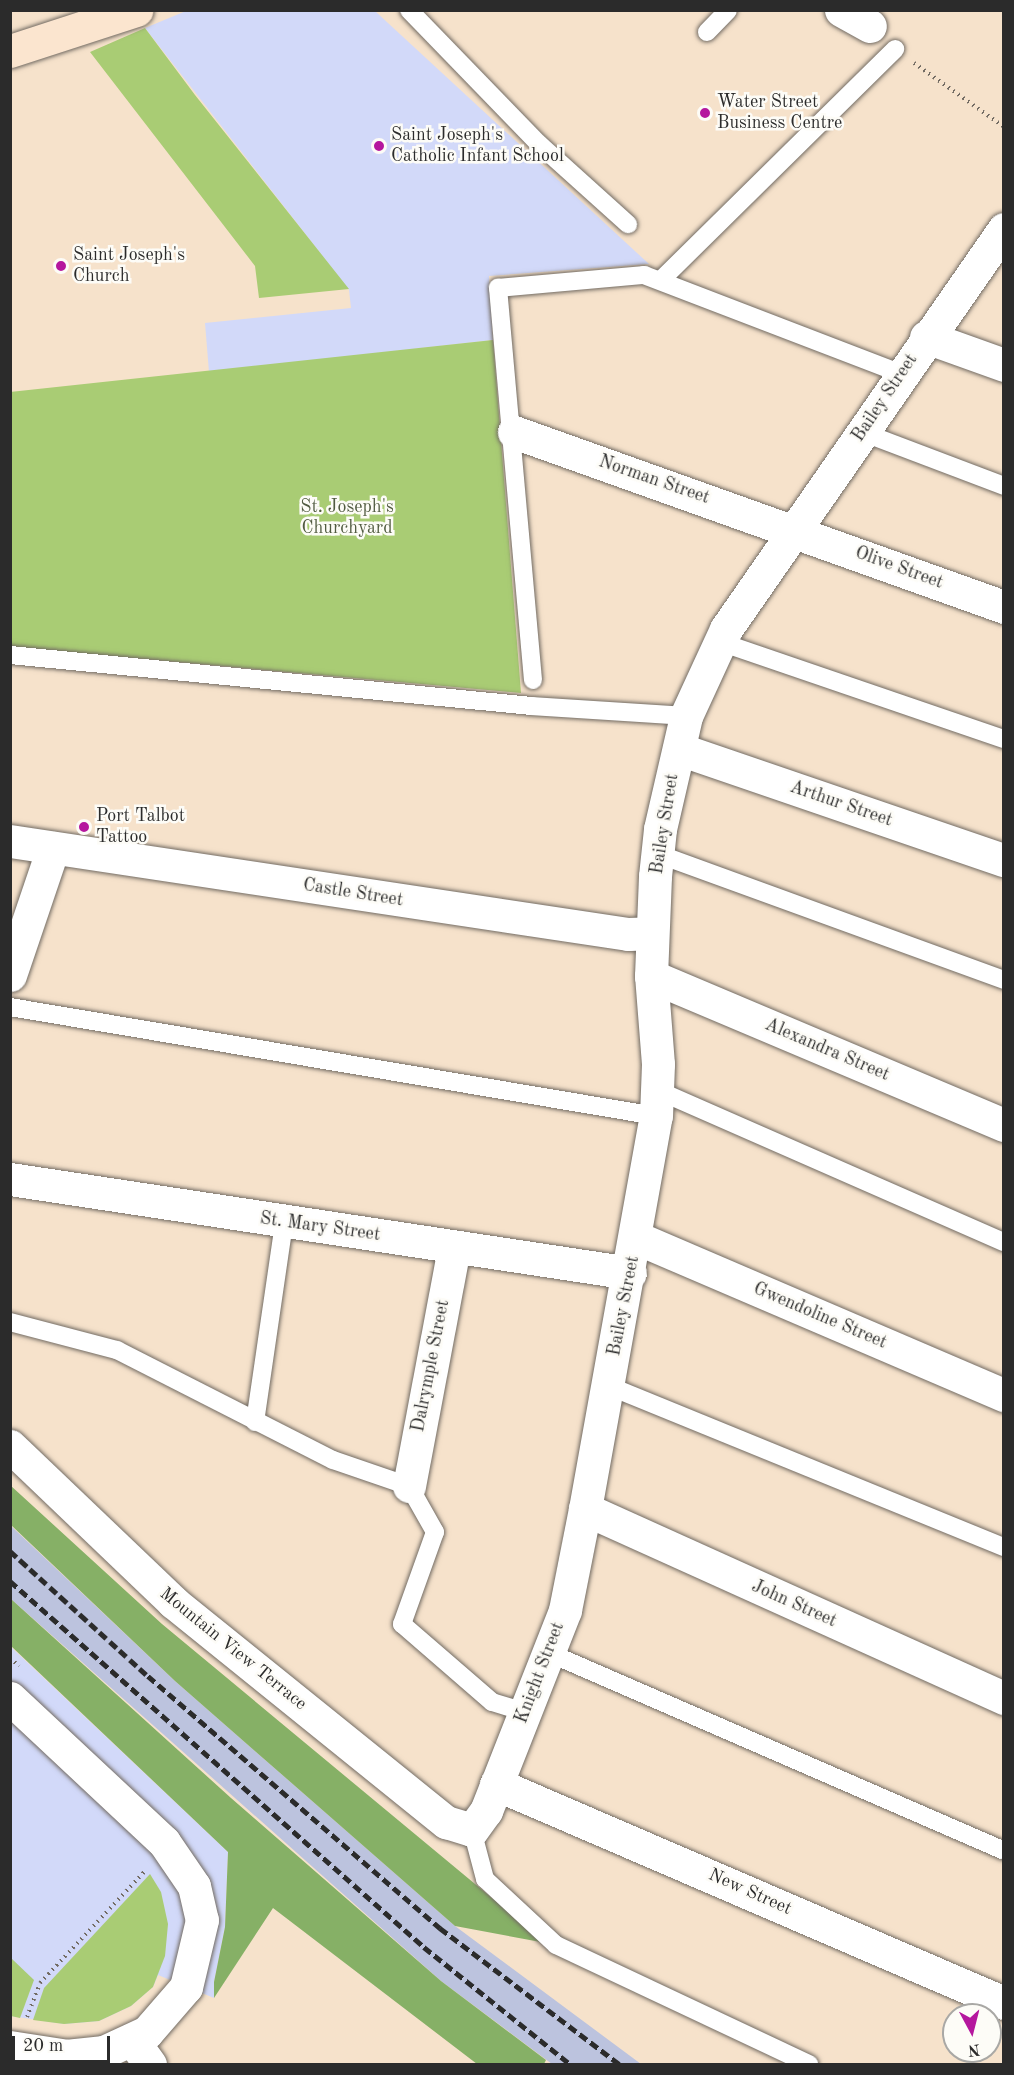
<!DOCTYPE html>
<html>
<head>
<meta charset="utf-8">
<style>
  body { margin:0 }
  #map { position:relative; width:1014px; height:2075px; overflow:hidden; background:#f6e2cb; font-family:"Old Standard TT",serif }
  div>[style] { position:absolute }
  .built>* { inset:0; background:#d2d9f9 }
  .industrial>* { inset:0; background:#bcc3de }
  .green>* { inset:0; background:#a9cc74 }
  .forest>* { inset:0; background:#86b066 }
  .path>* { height:4px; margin-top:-2px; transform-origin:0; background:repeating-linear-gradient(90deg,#726b63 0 1.5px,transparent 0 6px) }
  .roads { filter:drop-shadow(0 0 2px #726b63) drop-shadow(0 0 2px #726b63) }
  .lane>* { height:18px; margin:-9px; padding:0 9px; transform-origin:9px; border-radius:9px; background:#fff }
  .street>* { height:33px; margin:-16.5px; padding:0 16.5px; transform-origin:16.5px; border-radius:16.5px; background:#fff }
  .secondary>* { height:33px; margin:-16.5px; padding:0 16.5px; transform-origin:16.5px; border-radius:16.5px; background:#fbe5cf }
  .rail>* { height:4.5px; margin-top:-2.25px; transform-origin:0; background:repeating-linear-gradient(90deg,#2b2b2b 0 9px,transparent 0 13.5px) }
  .dots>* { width:16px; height:16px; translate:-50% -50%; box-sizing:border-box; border:3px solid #fdfcf7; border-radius:50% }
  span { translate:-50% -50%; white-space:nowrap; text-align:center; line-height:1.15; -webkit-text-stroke:5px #fdfcf7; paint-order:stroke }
  .poi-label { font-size:18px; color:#2b2b2b }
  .left { translate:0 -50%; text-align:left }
  .street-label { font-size:18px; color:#2b2b2b }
  .park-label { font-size:18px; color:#515b41 }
  .frame { position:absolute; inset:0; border:12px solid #2b2b2b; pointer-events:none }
  .north { position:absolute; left:942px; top:2003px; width:60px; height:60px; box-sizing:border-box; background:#fdfcf7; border:2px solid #a9a8a5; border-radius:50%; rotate:173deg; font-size:16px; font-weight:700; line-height:24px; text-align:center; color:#2b2b2b }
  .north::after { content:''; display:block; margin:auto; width:21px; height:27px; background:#b5179e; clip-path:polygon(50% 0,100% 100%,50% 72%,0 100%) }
  .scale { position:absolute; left:12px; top:2036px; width:98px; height:27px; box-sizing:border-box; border:3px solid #2b2b2b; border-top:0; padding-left:8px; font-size:18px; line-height:21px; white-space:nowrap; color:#2b2b2b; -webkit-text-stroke:4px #fdfcf7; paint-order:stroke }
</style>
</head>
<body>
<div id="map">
  <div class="built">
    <i style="clip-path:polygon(186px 11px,375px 11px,649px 264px,489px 276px,493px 340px,209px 372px,205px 323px,351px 308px,349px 290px,145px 28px)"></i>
    <i style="clip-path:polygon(10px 1646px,228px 1852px,225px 1927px,214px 1982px,214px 1998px,158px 1975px,153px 1987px,131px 2006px,99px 2021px,64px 2024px,11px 2016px)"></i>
  </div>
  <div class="industrial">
    <i style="clip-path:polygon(10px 1525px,175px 1681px,455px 1926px,641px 2064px,552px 2064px,441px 1981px,11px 1599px)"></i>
  </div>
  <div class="green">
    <i style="clip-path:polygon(145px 28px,195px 95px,349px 289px,259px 298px,255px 266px,90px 52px)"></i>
    <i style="clip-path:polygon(493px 340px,521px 693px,11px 647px,10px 392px)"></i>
    <i style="clip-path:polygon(150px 1874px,161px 1892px,168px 1924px,165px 1956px,153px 1987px,131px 2006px,99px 2021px,64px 2024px,33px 2020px,44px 1988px)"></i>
    <i style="clip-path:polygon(11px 1958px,34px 1980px,20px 2018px,11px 2016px)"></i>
  </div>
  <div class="forest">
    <i style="clip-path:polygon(10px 1485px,162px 1624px,546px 1943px,455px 1926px,175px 1681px,11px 1525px)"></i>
    <i style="clip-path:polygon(11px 1599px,231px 1798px,441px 1981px,546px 2060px,544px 2064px,477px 2064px,273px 1908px,214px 1998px,214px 1982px,225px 1927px,228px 1852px,11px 1646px)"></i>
  </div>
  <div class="path">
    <i style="left:914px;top:63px;width:110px;rotate:35.4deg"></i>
    <i style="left:10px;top:1658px;width:12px;rotate:42deg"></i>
    <i style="left:27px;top:2017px;width:36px;rotate:-69deg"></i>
    <i style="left:40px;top:1983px;width:154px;rotate:-46.8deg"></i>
  </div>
  <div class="roads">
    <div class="lane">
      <i style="left:409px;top:10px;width:187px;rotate:45.9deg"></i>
      <i style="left:539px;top:144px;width:120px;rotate:42deg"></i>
      <i style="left:707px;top:32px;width:30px;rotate:-46deg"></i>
      <i style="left:661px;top:280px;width:329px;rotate:-44.6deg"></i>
      <i style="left:862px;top:432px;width:152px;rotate:20.8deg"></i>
      <i style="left:720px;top:642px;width:300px;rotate:18.9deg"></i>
      <i style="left:10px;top:655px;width:524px;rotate:5.58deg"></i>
      <i style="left:532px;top:706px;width:154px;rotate:3.7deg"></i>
      <i style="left:533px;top:680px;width:394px;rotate:-95.1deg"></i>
      <i style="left:498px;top:288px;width:147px;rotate:-5.1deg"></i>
      <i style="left:644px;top:275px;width:276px;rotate:21deg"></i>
      <i style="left:658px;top:854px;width:368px;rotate:20deg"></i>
      <i style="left:10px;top:1007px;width:655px;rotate:9.58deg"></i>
      <i style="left:657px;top:1090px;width:379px;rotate:23.7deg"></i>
      <i style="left:10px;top:1322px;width:111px;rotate:14.7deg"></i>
      <i style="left:117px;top:1350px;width:242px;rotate:27deg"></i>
      <i style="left:333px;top:1460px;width:80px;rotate:18.9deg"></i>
      <i style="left:409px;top:1486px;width:53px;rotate:60.5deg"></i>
      <i style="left:435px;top:1532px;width:98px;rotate:109.7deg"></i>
      <i style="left:402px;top:1624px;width:119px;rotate:40.9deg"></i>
      <i style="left:492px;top:1702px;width:34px;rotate:17deg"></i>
      <i style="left:609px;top:1386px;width:427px;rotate:22.2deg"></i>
      <i style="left:255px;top:1422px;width:202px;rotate:-81.7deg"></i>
      <i style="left:547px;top:1652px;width:498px;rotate:23.5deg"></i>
      <i style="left:472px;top:1830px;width:51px;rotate:75.1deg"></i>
      <i style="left:485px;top:1879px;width:97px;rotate:42.9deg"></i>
      <i style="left:556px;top:1945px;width:280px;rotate:25.2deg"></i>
    </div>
    <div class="street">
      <i style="left:841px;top:10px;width:33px;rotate:29deg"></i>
      <i style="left:926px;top:337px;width:83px;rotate:19.7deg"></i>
      <i style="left:514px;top:432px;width:520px;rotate:19.65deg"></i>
      <i style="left:679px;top:749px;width:343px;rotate:18.9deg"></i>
      <i style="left:10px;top:841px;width:625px;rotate:8.56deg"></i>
      <i style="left:628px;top:934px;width:24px;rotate:-2deg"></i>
      <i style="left:10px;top:975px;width:134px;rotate:-71.3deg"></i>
      <i style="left:651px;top:976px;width:383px;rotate:22.9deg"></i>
      <i style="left:10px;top:1179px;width:627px;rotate:8.62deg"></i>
      <i style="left:637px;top:1238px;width:399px;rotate:23.2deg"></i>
      <i style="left:10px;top:1446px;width:226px;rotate:43.7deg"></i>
      <i style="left:173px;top:1602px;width:351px;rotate:38.9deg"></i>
      <i style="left:446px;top:1822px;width:27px;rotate:17deg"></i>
      <i style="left:472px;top:1830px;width:24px;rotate:-54deg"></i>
      <i style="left:486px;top:1811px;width:216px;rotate:-68.5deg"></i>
      <i style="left:565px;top:1610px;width:103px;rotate:-78.8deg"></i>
      <i style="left:585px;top:1509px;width:399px;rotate:-79.8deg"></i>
      <i style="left:656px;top:1116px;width:52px;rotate:-87.8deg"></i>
      <i style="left:658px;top:1064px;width:88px;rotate:-94.5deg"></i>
      <i style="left:651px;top:976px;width:100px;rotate:-87.7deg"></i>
      <i style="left:655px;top:876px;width:47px;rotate:-83.9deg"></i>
      <i style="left:660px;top:829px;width:116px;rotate:-77deg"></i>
      <i style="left:686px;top:716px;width:96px;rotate:-65.3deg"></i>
      <i style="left:726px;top:629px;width:487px;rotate:-55.2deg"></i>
      <i style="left:409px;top:1486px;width:243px;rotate:-79.3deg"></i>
      <i style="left:585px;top:1509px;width:460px;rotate:24.3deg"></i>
      <i style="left:10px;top:1698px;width:211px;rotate:43.1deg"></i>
      <i style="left:164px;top:1842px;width:53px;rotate:55.7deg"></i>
      <i style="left:194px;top:1886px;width:35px;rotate:77deg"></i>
      <i style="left:202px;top:1920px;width:69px;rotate:103.4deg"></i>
      <i style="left:186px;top:1987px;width:60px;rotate:130.9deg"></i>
      <i style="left:147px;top:2032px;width:47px;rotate:155.1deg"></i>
      <i style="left:104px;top:2052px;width:36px;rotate:174deg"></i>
      <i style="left:68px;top:2056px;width:59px;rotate:-171.2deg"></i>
      <i style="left:496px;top:1784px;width:553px;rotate:23.32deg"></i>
      <i style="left:133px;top:2041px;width:29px;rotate:54deg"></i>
    </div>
    <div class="secondary">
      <i style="left:10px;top:51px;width:133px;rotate:-18deg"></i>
    </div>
  </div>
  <div class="rail">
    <i style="left:10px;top:1551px;width:186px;rotate:42.2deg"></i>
    <i style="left:148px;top:1676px;width:386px;rotate:40.8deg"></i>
    <i style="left:440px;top:1928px;width:225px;rotate:37.2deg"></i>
    <i style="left:10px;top:1581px;width:553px;rotate:41.48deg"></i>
    <i style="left:424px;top:1947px;width:187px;rotate:38.7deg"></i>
  </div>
  <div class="dots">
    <i style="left:705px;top:113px;background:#b5179e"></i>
    <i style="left:379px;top:146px;background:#b5179e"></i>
    <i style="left:61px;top:266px;background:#b5179e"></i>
    <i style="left:84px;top:827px;background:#b5179e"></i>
  </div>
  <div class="poi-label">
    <span class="left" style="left:717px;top:113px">Water Street<br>Business Centre</span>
    <span class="left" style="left:391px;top:146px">Saint Joseph's<br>Catholic Infant School</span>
    <span class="left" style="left:73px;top:266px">Saint Joseph's<br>Church</span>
    <span class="left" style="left:96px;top:827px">Port Talbot<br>Tattoo</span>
  </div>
  <div class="street-label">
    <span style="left:885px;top:398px;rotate:-56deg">Bailey Street</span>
    <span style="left:654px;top:480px;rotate:19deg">Norman Street</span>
    <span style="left:899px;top:568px;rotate:20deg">Olive Street</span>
    <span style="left:841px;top:804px;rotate:19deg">Arthur Street</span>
    <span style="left:665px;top:824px;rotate:-81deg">Bailey Street</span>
    <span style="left:353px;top:893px;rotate:9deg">Castle Street</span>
    <span style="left:827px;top:1050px;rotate:23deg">Alexandra Street</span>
    <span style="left:320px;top:1227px;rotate:8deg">St. Mary Street</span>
    <span style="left:624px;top:1306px;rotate:-79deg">Bailey Street</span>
    <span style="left:820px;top:1316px;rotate:23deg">Gwendoline Street</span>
    <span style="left:431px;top:1366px;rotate:-79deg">Dalrymple Street</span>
    <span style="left:794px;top:1604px;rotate:24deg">John Street</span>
    <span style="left:233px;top:1649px;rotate:39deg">Mountain View Terrace</span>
    <span style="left:540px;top:1673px;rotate:-69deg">Knight Street</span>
    <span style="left:750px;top:1892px;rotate:24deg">New Street</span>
  </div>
  <div class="park-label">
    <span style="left:347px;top:518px">St. Joseph's<br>Churchyard</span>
  </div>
  <div class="frame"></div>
  <div class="north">N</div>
  <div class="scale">20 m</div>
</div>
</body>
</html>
